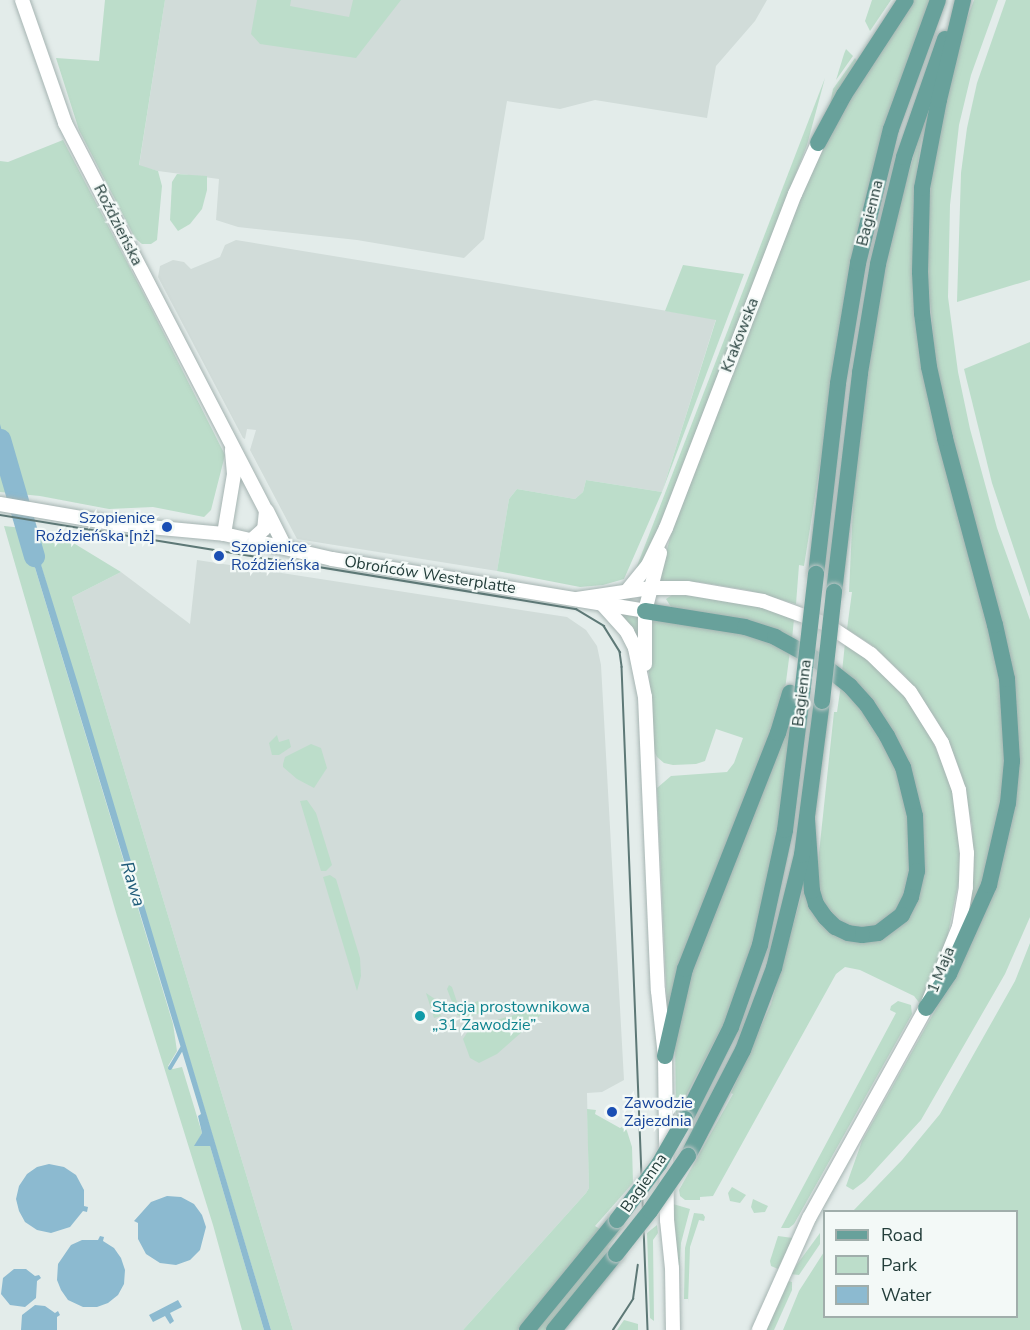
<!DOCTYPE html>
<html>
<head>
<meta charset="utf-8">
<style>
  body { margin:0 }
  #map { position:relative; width:1030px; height:1330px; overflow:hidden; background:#e3ecea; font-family:"Nunito Sans",sans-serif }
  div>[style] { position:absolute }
  .built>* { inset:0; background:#d1dcd9 }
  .green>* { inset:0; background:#bcddca }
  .water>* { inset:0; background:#8cbad0 }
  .stream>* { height:4px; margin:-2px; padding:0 2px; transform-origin:2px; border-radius:2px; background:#8cbad0 }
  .river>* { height:21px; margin:-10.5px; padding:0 10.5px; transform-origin:10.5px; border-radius:10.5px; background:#8cbad0 }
  .roads { filter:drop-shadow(0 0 2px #a6b4b2) drop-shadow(0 0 2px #a6b4b2) }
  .minor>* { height:14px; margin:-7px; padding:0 7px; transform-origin:7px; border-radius:7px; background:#fff }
  .major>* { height:16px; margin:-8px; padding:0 8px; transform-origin:8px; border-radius:8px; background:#68a19b }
  .tram>* { height:1.5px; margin:-0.75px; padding:0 0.75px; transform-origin:0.75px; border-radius:0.75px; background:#5d7876 }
  .bridges { filter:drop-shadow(0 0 2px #c1c9c8) drop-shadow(0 0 2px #c1c9c8) }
  .major-bridge>* { height:16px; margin:-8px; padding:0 8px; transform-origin:8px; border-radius:8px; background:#68a19b }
  .dots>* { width:16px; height:16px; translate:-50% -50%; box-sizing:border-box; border:3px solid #f3f9f7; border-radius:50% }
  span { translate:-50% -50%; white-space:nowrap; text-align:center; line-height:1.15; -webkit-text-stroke:4.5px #f3f9f7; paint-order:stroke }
  .street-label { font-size:16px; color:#233d3a }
  .transit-label { font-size:16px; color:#164399 }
  .right { translate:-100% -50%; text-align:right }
  .left { translate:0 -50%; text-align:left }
  .culture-label { font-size:16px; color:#0d838f }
  .water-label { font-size:18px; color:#1e5a78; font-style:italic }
  .legend { position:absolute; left:823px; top:1210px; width:195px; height:108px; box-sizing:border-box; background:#f3f9f7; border:2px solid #a0aeab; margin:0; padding:8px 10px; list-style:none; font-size:18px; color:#233d3a }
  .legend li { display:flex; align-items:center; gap:12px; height:30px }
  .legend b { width:30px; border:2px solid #a0aeab }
</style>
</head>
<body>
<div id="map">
  <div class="built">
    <i style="clip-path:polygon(165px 0,767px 0,755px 21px,716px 66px,707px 118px,595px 100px,560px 109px,507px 101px,484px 239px,464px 258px,357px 240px,238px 227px,216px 220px,219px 179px,158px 171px,139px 166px)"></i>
    <i style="clip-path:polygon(236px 240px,716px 319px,662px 492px,586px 480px,583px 492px,575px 499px,517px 489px,509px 499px,497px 571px,297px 539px,250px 450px,256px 430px,247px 429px,245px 439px,243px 438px,158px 277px,160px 266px,173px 260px,184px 262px,191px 269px,220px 257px,225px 245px)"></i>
    <i style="clip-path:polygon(197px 560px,567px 617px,586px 630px,597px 646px,601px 665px,624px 1080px,602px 1092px,587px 1093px,589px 1188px,586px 1193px,463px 1330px,293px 1330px,72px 597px,121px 572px,190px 624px)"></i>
  </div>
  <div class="green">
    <i style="clip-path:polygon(105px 0,165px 0,139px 165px,158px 171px,162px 186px,157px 240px,151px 244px,142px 244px,135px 238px,79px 130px,56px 58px,99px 61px)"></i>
    <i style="clip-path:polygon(257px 0,291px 0,290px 6px,349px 17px,353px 0,401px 0,356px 58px,260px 44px,251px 34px)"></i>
    <i style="clip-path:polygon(872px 0,891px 0,870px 31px,865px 21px)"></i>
    <i style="clip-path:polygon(913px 0,931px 0,914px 43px,821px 459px,804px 566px,799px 565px,796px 604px,747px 590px,699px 582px,658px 583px,673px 527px,804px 189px,838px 119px)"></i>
    <i style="clip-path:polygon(974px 0,998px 0,971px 75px,959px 125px,950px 205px,948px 297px,958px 372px,970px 429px,997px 528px,1030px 620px,1030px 917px,1005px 974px,921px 1120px,865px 1181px,853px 1190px,846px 1186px,862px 1141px,947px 989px,1002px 864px,1012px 822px,1018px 736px,1012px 673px,954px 449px,936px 365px,926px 259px,932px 164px,964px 27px)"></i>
    <i style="clip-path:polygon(1006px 0,1030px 0,1030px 280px,957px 302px,961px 173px,967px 128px,977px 83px)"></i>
    <i style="clip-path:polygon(846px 49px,853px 56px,836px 80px,844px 54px)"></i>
    <i style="clip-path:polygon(855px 58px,857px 61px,830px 104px,833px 89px)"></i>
    <i style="clip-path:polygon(825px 78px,807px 145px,644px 565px,632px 579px)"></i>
    <i style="clip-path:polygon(923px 124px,913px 203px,914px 292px,992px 640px,1000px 687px,1005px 758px,1001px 807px,986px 870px,975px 903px,968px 913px,974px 867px,972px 826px,963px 779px,954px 755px,936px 719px,905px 676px,873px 646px,847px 629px,852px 592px,849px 592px,854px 485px,875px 321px,895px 220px)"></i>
    <i style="clip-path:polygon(63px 140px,150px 306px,225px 455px,211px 510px,204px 517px,153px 507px,109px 509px,40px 496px,0 492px,0 161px,8px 162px)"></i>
    <i style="clip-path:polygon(177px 174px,207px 176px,207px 190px,202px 209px,190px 224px,178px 231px,170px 220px,172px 182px)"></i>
    <i style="clip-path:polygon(683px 265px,744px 274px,662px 492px,624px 579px,603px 585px,580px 587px,497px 571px,509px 499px,517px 489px,575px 499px,583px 492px,586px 480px,662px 492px,716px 320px,665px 311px)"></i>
    <i style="clip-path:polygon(1030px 342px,1030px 597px,992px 483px,964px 369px)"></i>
    <i style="clip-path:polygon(4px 526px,23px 528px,173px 1024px,177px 1051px,168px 1066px,173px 1069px,182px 1067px,202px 1133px,195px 1146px,210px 1146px,264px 1330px,242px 1330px,213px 1225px,117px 916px)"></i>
    <i style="clip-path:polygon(30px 529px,57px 533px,121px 572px,72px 597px,293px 1330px,271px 1330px)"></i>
    <i style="clip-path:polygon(672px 595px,699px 596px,773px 610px,794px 619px,792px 639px,671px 607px,666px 599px)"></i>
    <i style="clip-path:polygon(617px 611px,639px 614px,640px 642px)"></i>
    <i style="clip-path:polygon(650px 618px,724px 627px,790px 651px,784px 697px,684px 953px,667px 1006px,657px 788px,671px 776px,727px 772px,734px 763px,743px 738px,716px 729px,705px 761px,696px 764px,673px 765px,664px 763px,657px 757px,653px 749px,648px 653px)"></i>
    <i style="clip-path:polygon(845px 643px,867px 658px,909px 701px,929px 733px,951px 784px,958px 814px,960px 875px,947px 939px,921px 1005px,914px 996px,860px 970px,845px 967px,836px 974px,713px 1196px,700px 1197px,700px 1200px,685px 1200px,680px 1196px,679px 1190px,733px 1094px,731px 1093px,771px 1004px,802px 893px,805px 891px,827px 928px,901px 926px,920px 808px,842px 672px)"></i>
    <i style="clip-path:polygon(841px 685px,877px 729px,905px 791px,912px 856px,900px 909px,873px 927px,846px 926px,827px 910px,816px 881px,834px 712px,837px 712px)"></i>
    <i style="clip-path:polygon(787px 725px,791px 726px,777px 833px,765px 897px,748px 960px,726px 1019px,676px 1115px,675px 1040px,684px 991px)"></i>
    <i style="clip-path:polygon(277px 735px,279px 742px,289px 739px,291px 747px,279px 755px,272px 755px,269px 743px)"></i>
    <i style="clip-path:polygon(311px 744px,321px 748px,327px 768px,314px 788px,297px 779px,283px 767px,283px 764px,285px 757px)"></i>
    <i style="clip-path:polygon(307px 800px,316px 813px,332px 865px,326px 871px,321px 871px,300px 801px)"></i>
    <i style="clip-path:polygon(330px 875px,336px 879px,360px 958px,361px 976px,357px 991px,323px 877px)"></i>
    <i style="clip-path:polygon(1030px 943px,1030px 1330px,783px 1330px,799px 1291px,824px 1252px,824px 1316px,1016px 1316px,1016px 1212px,853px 1211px,902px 1160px,940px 1114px,1015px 981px)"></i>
    <i style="clip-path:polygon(449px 985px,452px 987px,459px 1008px,478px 1001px,481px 1013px,464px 1018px,457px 1015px,447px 989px)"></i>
    <i style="clip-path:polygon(426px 993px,435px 999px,441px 1016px,434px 1018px)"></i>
    <i style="clip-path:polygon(898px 1001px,911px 1005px,912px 1014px,794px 1224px,789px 1228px,781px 1228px,896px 1013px,890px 1010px,891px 1006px)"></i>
    <i style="clip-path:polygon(547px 1005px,549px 1008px,497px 1054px,479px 1063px,470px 1058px,463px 1039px,470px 1028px)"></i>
    <i style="clip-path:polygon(587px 1109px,596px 1110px,595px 1114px,620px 1128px,624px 1126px,627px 1131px,632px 1147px,633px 1183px,595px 1226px,600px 1229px,518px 1330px,463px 1330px,586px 1193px,589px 1188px)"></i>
    <i style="clip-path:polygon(732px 1187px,746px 1195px,740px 1203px,730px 1201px,728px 1193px)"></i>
    <i style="clip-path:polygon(753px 1199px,768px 1206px,765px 1212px,754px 1213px,751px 1207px)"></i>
    <i style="clip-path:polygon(673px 1204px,690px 1209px,681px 1243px,679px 1273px)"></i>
    <i style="clip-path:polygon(694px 1213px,703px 1214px,705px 1217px,704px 1221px,699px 1220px,690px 1247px,688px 1304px,688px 1299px,684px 1299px,685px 1248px)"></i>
    <i style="clip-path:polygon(622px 1224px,625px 1226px,608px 1247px,610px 1250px,578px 1290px,545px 1330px,536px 1330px)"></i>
    <i style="clip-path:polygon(657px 1225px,658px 1233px,653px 1240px,654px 1321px,650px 1318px,647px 1233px)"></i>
    <i style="clip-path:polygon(820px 1233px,820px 1244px,799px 1275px,790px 1274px)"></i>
    <i style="clip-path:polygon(778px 1236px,793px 1238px,778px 1269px,771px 1266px,770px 1261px)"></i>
    <i style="clip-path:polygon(786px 1280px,792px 1282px,792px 1290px,774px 1330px,766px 1330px)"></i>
    <i style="clip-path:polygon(624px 1320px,638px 1324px,638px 1330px,617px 1330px)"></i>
  </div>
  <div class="water">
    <i style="clip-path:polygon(0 424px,19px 496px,11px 494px,0 452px)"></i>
    <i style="clip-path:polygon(23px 528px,30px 529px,78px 684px,271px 1330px,264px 1330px,210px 1146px,194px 1146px,202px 1133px,198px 1116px,201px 1114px)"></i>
    <i style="clip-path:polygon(49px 1164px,64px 1167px,76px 1175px,84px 1190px,84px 1206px,88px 1207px,87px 1212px,83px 1211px,70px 1227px,51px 1233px,37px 1230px,25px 1222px,19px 1211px,16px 1199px,19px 1186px,27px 1174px,37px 1167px)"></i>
    <i style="clip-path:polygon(167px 1196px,181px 1197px,194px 1204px,202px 1215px,206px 1227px,200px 1250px,190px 1260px,176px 1265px,160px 1263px,146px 1254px,138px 1239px,138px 1223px,134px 1221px,151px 1202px)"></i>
    <i style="clip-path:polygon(100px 1236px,104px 1237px,103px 1241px,114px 1248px,121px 1258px,125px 1270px,124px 1284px,118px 1295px,108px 1303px,97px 1307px,83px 1307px,68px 1300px,61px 1290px,57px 1280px,58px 1264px,71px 1245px,82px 1240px,98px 1240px)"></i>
    <i style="clip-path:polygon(14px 1269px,26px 1269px,35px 1276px,39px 1275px,41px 1278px,37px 1281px,36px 1298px,25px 1307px,10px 1305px,1px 1294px,3px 1278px)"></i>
    <i style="clip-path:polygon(178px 1300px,182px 1307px,170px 1313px,174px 1321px,170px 1324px,165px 1316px,153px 1322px,149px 1315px)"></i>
    <i style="clip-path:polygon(35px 1305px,45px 1306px,55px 1313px,58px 1311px,60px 1315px,57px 1317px,57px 1330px,21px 1330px,22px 1315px)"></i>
  </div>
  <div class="stream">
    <i style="left:170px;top:1068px;width:23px;rotate:-59deg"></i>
  </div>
  <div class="river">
    <i style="left:0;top:439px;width:122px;rotate:73.8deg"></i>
  </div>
  <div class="roads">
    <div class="minor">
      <i style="left:22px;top:0;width:130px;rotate:70.7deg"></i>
      <i style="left:65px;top:123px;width:437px;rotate:62.6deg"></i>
      <i style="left:266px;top:511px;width:18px;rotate:96deg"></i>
      <i style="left:264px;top:529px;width:15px;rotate:138deg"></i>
      <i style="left:0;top:504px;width:119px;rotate:9.7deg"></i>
      <i style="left:117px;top:524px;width:107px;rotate:5.3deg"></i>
      <i style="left:224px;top:534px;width:111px;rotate:13deg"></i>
      <i style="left:332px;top:559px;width:317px;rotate:9.4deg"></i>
      <i style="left:267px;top:511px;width:40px;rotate:63.4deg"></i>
      <i style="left:224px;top:534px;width:61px;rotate:-80.5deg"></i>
      <i style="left:234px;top:474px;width:24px;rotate:-95deg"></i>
      <i style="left:627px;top:591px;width:33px;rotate:-51deg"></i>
      <i style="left:648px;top:565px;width:41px;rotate:-64.1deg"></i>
      <i style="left:666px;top:528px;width:358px;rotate:-68.9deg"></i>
      <i style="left:795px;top:194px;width:56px;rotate:-65.7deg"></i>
      <i style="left:577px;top:599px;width:75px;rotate:-8.5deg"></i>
      <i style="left:651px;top:588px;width:36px"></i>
      <i style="left:687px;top:588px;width:77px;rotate:9.7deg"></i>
      <i style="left:763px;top:601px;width:67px;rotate:20.1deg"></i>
      <i style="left:826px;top:624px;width:54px;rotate:33.7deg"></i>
      <i style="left:871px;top:654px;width:54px;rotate:44.3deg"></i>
      <i style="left:910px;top:692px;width:60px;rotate:57.9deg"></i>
      <i style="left:942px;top:743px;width:50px;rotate:70.1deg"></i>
      <i style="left:959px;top:790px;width:64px;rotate:82.8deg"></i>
      <i style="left:967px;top:853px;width:34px;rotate:92deg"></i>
      <i style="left:966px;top:887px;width:41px;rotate:99.9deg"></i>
      <i style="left:959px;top:927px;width:87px;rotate:112.2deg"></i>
      <i style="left:926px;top:1008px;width:240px;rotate:119.1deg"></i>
      <i style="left:809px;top:1218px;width:123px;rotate:114.1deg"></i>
      <i style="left:603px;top:605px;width:36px;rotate:48deg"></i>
      <i style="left:627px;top:632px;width:18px;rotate:63deg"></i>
      <i style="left:635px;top:648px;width:50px;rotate:78.5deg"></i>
      <i style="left:645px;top:697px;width:294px;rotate:87.5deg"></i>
      <i style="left:658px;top:991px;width:65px;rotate:83.9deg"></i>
      <i style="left:665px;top:1056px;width:164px;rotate:89.3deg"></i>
      <i style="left:667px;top:1220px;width:48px;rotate:84.1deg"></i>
      <i style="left:672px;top:1268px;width:62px;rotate:89.1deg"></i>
      <i style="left:645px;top:664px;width:53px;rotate:-90deg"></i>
      <i style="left:645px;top:611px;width:60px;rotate:-75.5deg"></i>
    </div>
    <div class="major">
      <i style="left:818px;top:143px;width:55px;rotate:-61.6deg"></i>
      <i style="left:844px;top:95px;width:113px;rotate:-56.9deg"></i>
      <i style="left:816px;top:574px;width:192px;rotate:-83.4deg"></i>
      <i style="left:838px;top:383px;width:122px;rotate:-80.5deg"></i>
      <i style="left:858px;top:263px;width:138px;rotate:-76.2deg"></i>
      <i style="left:891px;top:129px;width:137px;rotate:-70deg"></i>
      <i style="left:834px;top:592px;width:221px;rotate:-83.2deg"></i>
      <i style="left:860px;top:373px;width:110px;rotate:-80.6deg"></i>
      <i style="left:878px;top:264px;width:110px;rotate:-76.3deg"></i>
      <i style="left:904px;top:157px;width:125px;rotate:-70.8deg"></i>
      <i style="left:645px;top:611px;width:101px;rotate:9.1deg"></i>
      <i style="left:745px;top:627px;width:32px;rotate:18deg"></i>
      <i style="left:775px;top:637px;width:48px;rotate:28.7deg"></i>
      <i style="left:817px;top:660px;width:42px;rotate:38.2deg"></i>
      <i style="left:850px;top:686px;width:25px;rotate:48deg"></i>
      <i style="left:867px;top:705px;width:37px;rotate:57deg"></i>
      <i style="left:887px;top:736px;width:35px;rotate:63deg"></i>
      <i style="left:903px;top:767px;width:50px;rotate:76.2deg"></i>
      <i style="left:915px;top:816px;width:55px;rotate:87.9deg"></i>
      <i style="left:917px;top:871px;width:27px;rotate:103deg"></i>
      <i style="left:911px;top:897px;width:20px;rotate:117deg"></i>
      <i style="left:902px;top:915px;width:30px;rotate:143deg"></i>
      <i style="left:878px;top:933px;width:16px;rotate:173deg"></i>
      <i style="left:862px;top:935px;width:14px;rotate:-172deg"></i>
      <i style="left:848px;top:933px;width:14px;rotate:-155deg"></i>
      <i style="left:835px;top:927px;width:14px;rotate:-135deg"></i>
      <i style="left:825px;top:917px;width:16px;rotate:-125deg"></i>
      <i style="left:816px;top:904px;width:14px;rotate:-107deg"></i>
      <i style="left:812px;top:891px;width:72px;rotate:-94deg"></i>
      <i style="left:926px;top:1008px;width:41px;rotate:-55.9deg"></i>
      <i style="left:949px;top:974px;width:98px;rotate:-65.8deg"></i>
      <i style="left:989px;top:885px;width:84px;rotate:-77deg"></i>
      <i style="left:1008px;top:803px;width:42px;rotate:-84.6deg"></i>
      <i style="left:1012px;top:761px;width:82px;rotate:-93.5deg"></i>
      <i style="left:1007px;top:679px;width:55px;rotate:-102.5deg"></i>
      <i style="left:995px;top:625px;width:194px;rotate:-105deg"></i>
      <i style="left:945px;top:438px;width:73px;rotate:-102.7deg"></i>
      <i style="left:929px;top:367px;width:54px;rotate:-97.4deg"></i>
      <i style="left:922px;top:313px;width:41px;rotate:-92.8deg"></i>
      <i style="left:920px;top:272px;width:84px;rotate:-88.6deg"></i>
      <i style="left:922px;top:188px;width:90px;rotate:-79.1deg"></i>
      <i style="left:939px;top:100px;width:103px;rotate:-76.5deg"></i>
      <i style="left:665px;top:1056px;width:89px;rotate:-77.1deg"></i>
      <i style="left:685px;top:969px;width:254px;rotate:-68.5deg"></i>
      <i style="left:778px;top:733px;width:42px;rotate:-73.3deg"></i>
      <i style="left:685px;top:1119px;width:103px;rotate:-63.4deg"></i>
      <i style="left:731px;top:1027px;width:87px;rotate:-70.5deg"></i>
      <i style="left:760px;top:945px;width:118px;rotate:-77.7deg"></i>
      <i style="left:785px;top:830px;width:136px;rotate:-82.8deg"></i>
      <i style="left:688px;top:1156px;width:119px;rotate:-62.6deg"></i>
      <i style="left:743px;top:1050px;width:88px;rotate:-69.3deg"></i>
      <i style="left:774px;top:968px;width:116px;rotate:-76.1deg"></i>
      <i style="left:802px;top:855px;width:155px;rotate:-82.6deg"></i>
      <i style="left:527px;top:1330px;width:142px;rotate:-50.7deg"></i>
      <i style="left:554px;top:1330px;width:98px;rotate:-50.8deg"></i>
    </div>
  </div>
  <div class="tram">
    <i style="left:0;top:515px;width:584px;rotate:9.27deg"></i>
    <i style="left:576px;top:609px;width:33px;rotate:31deg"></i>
    <i style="left:604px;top:626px;width:31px;rotate:58deg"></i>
    <i style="left:620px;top:652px;width:15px;rotate:82deg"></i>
    <i style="left:622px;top:667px;width:664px;rotate:87.75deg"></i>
    <i style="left:613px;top:1330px;width:37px;rotate:-57deg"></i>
    <i style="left:633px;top:1299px;width:34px;rotate:-82deg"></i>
  </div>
  <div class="bridges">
    <div class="major-bridge">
      <i style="left:802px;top:695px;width:122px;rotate:-83.4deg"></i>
      <i style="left:822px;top:701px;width:110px;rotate:-83.7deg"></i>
      <i style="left:617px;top:1220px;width:70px;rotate:-53.1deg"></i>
      <i style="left:659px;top:1164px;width:52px;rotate:-60deg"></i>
      <i style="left:616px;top:1254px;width:55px;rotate:-51.7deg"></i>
      <i style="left:650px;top:1211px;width:67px;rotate:-55.4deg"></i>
    </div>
  </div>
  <div class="dots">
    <i style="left:167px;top:527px;background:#1a4fb4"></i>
    <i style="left:219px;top:556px;background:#1a4fb4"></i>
    <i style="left:420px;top:1016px;background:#0f9aa8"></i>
    <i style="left:612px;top:1112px;background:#1a4fb4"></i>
  </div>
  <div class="street-label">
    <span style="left:870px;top:213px;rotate:-76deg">Bagienna</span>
    <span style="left:118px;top:225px;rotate:63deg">Roździeńska</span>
    <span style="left:740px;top:335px;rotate:-69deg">Krakowska</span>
    <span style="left:430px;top:575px;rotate:9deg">Obrońców Westerplatte</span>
    <span style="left:802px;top:693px;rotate:-83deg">Bagienna</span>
    <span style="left:941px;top:970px;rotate:-68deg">1 Maja</span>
    <span style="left:644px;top:1183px;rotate:-55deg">Bagienna</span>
  </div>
  <div class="transit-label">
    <span class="right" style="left:155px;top:527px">Szopienice<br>Roździeńska [nż]</span>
    <span class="left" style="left:231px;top:556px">Szopienice<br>Roździeńska</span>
    <span class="left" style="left:624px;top:1112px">Zawodzie<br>Zajezdnia</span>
  </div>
  <div class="culture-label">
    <span class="left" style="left:432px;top:1016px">Stacja prostownikowa<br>„31 Zawodzie”</span>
  </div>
  <div class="water-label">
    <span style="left:133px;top:884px;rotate:73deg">Rawa</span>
  </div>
  <ul class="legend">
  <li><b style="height:8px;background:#68a19b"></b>Road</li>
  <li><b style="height:16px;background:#bcddca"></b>Park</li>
  <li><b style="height:16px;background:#8cbad0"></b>Water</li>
  </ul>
</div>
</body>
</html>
